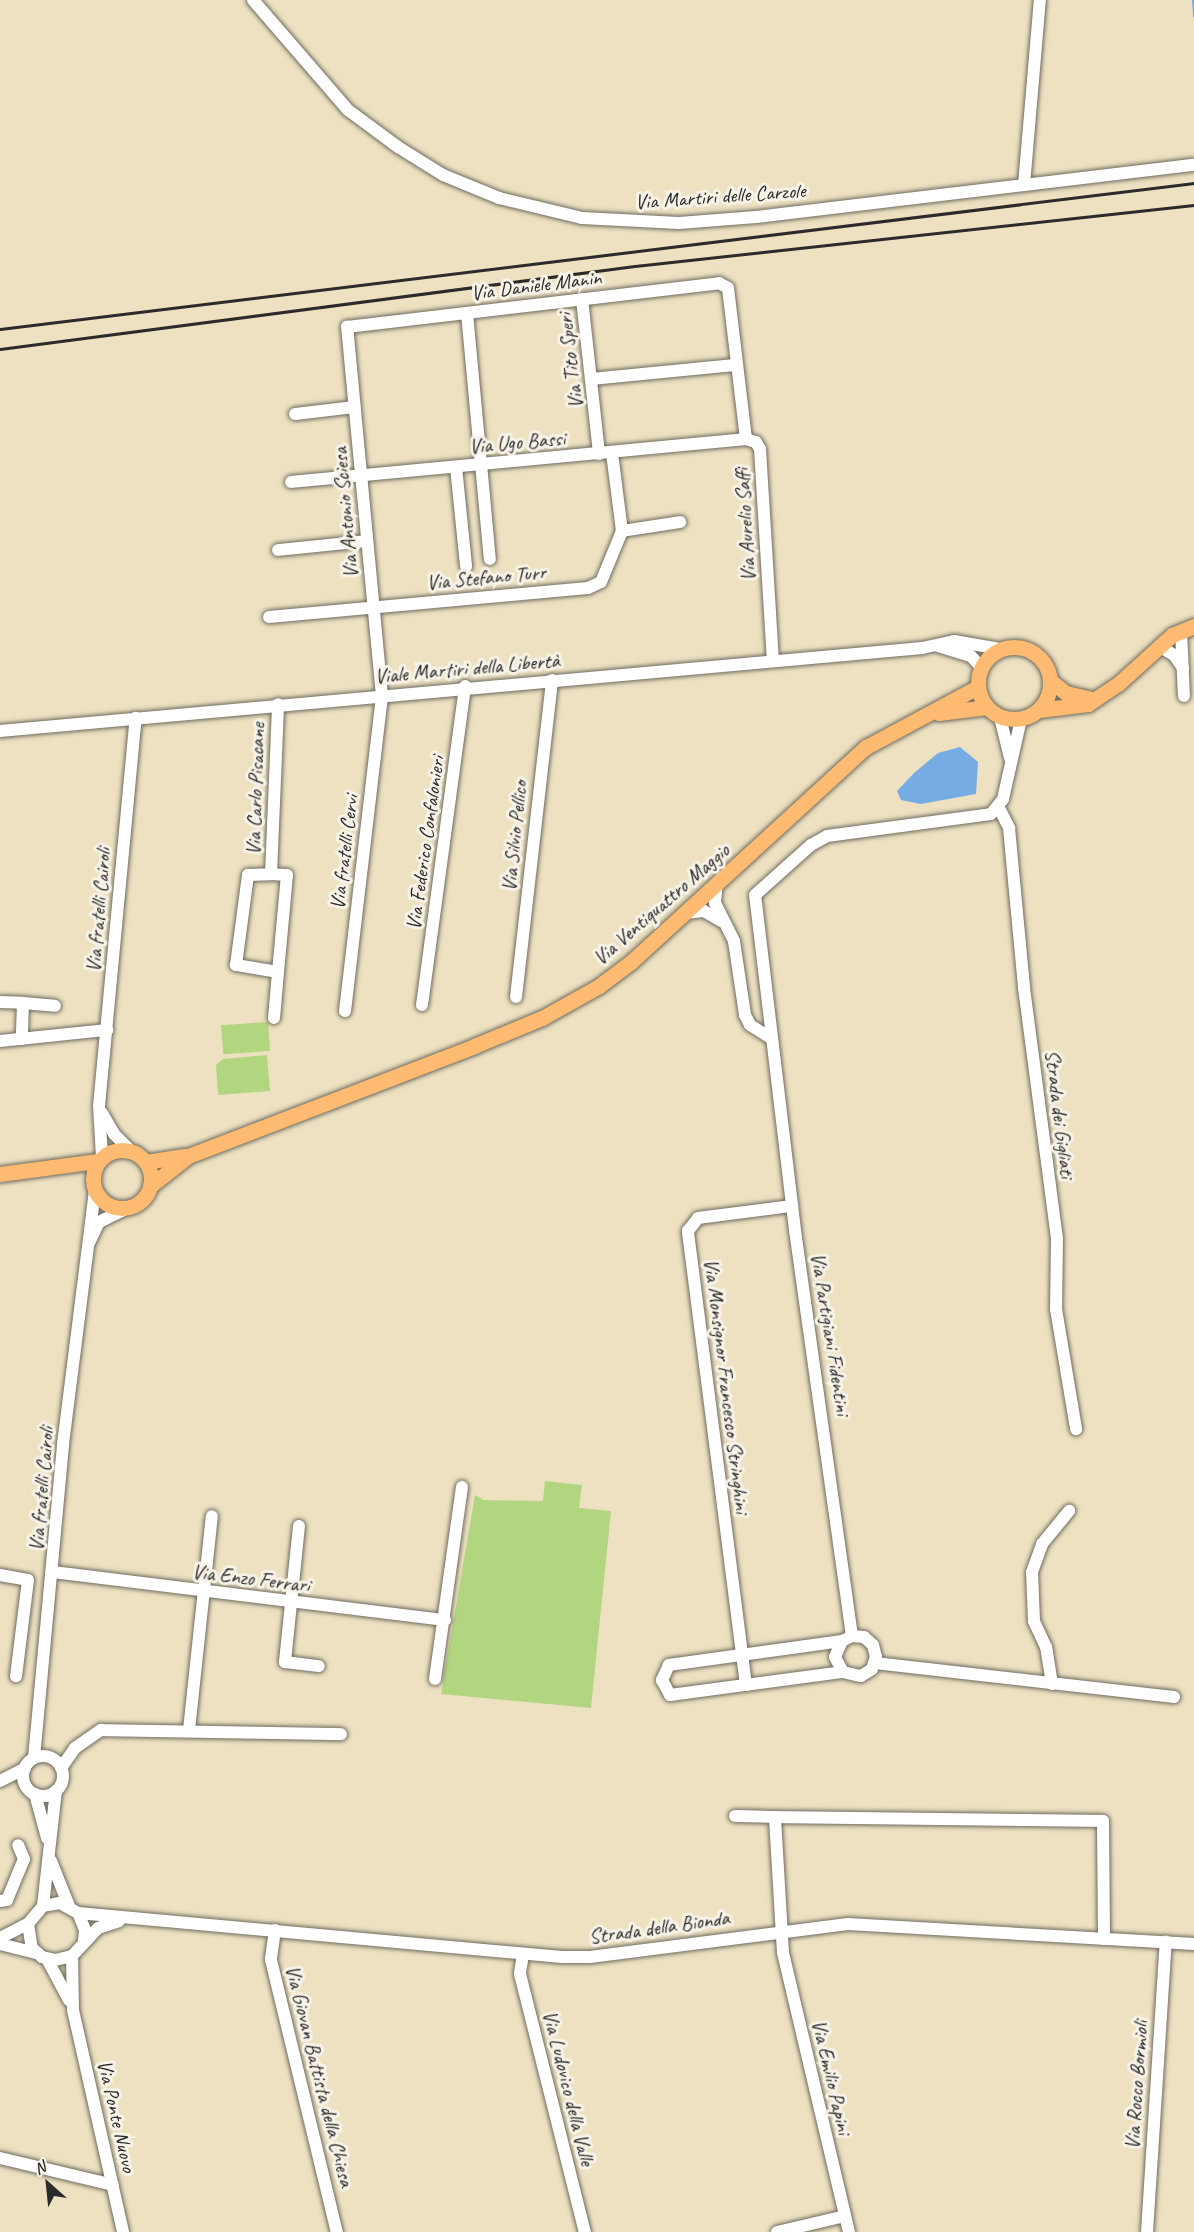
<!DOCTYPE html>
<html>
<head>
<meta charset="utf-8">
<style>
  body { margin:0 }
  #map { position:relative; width:1194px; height:2232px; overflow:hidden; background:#ede1c1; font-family:Caveat,sans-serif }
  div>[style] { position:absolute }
  .green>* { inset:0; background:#b2d680; transform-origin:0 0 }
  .water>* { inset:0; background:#76ace4 }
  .stream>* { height:3px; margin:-1.5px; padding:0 1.5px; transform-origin:1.5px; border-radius:1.5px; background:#76ace4 }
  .roads { filter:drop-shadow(0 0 2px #6f6b60) drop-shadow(0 0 2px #6f6b60) }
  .minor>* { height:12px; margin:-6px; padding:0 6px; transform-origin:6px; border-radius:6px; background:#fff }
  .minor>.ring { margin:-6px; padding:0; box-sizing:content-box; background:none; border:12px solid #fff; border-radius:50% }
  .major>* { height:15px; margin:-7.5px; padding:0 7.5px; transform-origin:7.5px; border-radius:7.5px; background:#ffbb71 }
  .major>.ring { margin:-7.5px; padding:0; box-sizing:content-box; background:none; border:15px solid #ffbb71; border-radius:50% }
  .rail>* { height:3px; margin:-1.5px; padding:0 1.5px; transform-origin:1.5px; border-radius:1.5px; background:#2b2b2b }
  span { translate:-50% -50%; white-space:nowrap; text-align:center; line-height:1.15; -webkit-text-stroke:6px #f7f3e8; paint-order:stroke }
  .street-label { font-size:21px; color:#2b2b2b }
  .north { position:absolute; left:18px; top:2154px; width:60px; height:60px; -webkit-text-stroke:4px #f7f3e8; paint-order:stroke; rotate:333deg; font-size:16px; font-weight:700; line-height:24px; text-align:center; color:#2b2b2b }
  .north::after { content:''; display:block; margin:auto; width:21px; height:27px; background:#2b2b2b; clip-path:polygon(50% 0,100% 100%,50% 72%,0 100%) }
</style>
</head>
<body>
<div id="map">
  <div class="green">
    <i style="left:268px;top:1022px;width:29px;height:47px;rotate:86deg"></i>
    <i style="clip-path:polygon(267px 1055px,270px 1091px,218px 1095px,216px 1065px,223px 1059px)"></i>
    <i style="clip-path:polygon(545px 1481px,582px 1485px,579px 1508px,611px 1511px,591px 1708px,441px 1694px,475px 1495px,484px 1500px,543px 1501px)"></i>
  </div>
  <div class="water">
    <i style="clip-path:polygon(960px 747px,978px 762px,976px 794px,921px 804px,901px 800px,897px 791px,914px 773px,938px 753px)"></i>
  </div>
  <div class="stream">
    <i style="left:1193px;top:0;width:16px;rotate:86deg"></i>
  </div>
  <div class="roads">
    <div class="minor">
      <i style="left:253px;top:0;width:145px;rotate:49.2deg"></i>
      <i style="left:348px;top:110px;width:62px;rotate:36.5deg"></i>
      <i style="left:398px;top:147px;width:53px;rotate:31.9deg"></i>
      <i style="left:443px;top:175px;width:61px;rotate:22.3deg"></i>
      <i style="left:499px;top:198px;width:85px;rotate:13.5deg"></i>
      <i style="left:582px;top:218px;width:97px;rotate:3deg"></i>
      <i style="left:679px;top:223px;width:77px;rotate:-4.5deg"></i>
      <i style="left:756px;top:217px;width:441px;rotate:-6.8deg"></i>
      <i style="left:1024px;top:185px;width:186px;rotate:-85.1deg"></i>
      <i style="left:582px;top:299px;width:156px;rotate:83.7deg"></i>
      <i style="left:467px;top:313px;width:247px;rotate:84.7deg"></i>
      <i style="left:592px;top:379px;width:145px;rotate:-5.6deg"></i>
      <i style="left:295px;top:414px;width:60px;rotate:-6.7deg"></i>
      <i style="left:456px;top:467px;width:100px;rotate:84.2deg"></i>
      <i style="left:291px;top:482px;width:457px;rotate:-5.4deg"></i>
      <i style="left:622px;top:531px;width:59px;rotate:-8.8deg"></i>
      <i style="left:278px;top:550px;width:89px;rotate:-5.8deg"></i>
      <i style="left:269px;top:617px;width:320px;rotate:-5.2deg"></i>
      <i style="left:588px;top:588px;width:14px;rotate:-25deg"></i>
      <i style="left:601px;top:582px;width:55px;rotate:-67.6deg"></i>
      <i style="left:622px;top:531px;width:79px;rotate:-97.3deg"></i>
      <i style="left:1181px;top:631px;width:65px;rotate:87.4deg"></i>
      <i style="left:938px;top:646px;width:34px;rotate:17deg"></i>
      <i style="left:971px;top:656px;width:15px;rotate:48deg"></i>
      <i style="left:1159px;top:646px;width:17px;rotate:31deg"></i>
      <i style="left:1174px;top:655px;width:16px;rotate:55deg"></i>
      <i style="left:1000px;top:717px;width:42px;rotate:76.3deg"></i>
      <i style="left:0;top:731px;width:926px;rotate:-5.14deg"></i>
      <i style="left:922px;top:648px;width:33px;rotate:-12deg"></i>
      <i style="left:954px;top:641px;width:48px;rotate:9.7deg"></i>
      <i style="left:998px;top:806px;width:25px;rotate:63deg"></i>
      <i style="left:1009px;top:828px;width:161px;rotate:84.6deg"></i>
      <i style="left:1024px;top:988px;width:253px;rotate:82.5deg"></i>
      <i style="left:1057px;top:1239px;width:70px;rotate:90.8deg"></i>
      <i style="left:1056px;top:1309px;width:122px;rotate:80.5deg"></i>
      <i style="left:271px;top:874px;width:16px;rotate:4deg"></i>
      <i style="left:287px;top:875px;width:97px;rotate:95.3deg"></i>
      <i style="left:278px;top:972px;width:43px;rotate:-170.5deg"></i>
      <i style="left:236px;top:965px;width:91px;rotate:-82.4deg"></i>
      <i style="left:248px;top:875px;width:23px;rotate:-2deg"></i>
      <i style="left:271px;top:874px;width:170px;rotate:-87.6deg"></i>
      <i style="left:717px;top:883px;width:20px;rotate:96deg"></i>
      <i style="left:715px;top:903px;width:42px;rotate:63.4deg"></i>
      <i style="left:734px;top:941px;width:75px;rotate:81.5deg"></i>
      <i style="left:745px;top:1015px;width:11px;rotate:63deg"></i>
      <i style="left:750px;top:1025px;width:25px;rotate:32deg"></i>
      <i style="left:685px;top:913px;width:19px;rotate:-6deg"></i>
      <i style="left:704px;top:911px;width:20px;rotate:30deg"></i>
      <i style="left:516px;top:997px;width:319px;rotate:-83.5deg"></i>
      <i style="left:0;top:1002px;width:23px;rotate:2deg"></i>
      <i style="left:23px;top:1003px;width:36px;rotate:92deg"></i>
      <i style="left:23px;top:1003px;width:32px;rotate:5deg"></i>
      <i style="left:422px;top:1005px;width:322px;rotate:-82.3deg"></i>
      <i style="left:345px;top:1011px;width:317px;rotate:-83.3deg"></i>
      <i style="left:382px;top:696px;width:371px;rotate:-95.4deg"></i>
      <i style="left:347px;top:327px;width:375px;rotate:-6.7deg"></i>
      <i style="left:719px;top:283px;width:10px;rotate:29deg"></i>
      <i style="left:728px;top:288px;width:152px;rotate:83.2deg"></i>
      <i style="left:746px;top:439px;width:10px;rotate:17deg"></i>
      <i style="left:756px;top:442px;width:8px;rotate:60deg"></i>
      <i style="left:760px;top:449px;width:212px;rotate:86.5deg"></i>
      <i style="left:274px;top:1018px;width:46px;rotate:-85deg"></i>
      <i style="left:0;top:1041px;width:108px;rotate:-5.9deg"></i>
      <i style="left:102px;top:1113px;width:24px;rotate:60deg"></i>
      <i style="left:114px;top:1134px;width:25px;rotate:45deg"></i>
      <i style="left:102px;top:1157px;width:51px;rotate:-93.4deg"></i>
      <i style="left:99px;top:1106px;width:390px;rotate:-84.6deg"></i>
      <i style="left:90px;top:1241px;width:21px;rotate:-65deg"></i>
      <i style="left:99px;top:1222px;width:37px;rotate:-26deg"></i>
      <i style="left:299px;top:1526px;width:137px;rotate:95.9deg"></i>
      <i style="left:285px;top:1662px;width:34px;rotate:7deg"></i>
      <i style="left:53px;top:1572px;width:395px;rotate:7deg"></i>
      <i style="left:0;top:1575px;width:28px;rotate:10deg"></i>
      <i style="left:28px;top:1580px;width:97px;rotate:97.1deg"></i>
      <i style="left:852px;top:1636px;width:410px;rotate:-98deg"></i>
      <i style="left:795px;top:1230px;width:337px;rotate:-96.8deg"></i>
      <i style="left:755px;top:895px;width:75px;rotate:-41.8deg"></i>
      <i style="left:811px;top:845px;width:18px;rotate:-29deg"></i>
      <i style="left:827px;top:836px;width:165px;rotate:-7.6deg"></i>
      <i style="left:991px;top:814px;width:19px;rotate:-51deg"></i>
      <i style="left:1003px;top:799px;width:82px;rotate:-77.3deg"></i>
      <i style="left:842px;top:1641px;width:17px;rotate:114deg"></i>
      <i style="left:835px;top:1657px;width:17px;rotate:62deg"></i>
      <i style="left:843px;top:1672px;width:18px;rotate:13deg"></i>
      <i style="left:861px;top:1676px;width:13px;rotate:-32deg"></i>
      <i style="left:872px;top:1669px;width:13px;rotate:-72deg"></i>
      <i style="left:876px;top:1657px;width:12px;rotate:-104deg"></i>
      <i style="left:873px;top:1645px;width:12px;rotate:-138deg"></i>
      <i style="left:864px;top:1637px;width:12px;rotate:-175deg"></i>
      <i style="left:852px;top:1636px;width:11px;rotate:153deg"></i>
      <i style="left:842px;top:1641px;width:175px;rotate:172.1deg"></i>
      <i style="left:669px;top:1665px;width:17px;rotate:115deg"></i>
      <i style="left:662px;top:1680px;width:17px;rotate:62deg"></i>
      <i style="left:670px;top:1695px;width:175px;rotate:-7.6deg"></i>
      <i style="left:875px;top:1663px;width:301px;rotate:6.5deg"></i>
      <i style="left:435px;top:1679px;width:194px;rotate:-82deg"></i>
      <i style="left:1052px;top:1684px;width:37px;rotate:-99deg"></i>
      <i style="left:1046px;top:1647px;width:29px;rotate:-115deg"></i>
      <i style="left:1034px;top:1621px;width:49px;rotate:-92.3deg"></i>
      <i style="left:1032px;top:1572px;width:30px;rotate:-70deg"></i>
      <i style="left:1042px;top:1544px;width:43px;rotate:-50.7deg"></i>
      <i style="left:746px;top:1685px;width:458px;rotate:-97.3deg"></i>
      <i style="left:688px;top:1231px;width:16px;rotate:-52deg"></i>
      <i style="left:698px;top:1218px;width:95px;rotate:-7.3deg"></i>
      <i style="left:189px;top:1730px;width:215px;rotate:-83.9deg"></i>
      <i class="ring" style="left:23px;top:1756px;width:28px;height:28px"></i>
      <i style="left:34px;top:1758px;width:315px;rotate:-84.7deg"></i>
      <i style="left:63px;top:1444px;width:255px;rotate:-82.8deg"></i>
      <i style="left:61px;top:1768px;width:24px;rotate:-55deg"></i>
      <i style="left:75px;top:1748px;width:32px;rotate:-35deg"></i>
      <i style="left:101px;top:1730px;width:240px;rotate:1deg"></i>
      <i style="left:0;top:1781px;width:28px;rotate:-27deg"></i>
      <i style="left:35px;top:1794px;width:46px;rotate:74.7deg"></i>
      <i style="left:735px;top:1816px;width:40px;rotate:1.4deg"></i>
      <i style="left:51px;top:1861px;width:48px;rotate:68.2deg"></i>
      <i style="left:0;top:1901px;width:7px;rotate:-8deg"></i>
      <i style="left:7px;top:1900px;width:44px;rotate:-67.5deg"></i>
      <i style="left:24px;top:1859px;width:15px;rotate:-113deg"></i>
      <i style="left:43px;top:1906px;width:116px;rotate:-83.6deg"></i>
      <i style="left:78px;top:1913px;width:486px;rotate:5.2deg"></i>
      <i style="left:562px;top:1957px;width:28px"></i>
      <i style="left:590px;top:1957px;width:260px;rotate:-7.3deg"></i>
      <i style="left:848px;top:1924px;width:347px;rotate:3.3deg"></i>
      <i style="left:275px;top:1930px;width:30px;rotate:98deg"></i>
      <i style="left:271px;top:1960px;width:280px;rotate:76.4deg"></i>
      <i style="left:0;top:1938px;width:31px;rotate:-27deg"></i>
      <i style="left:84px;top:1940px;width:10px;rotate:-84deg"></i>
      <i style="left:85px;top:1930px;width:18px;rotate:-112deg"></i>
      <i style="left:78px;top:1913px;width:21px;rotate:-151deg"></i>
      <i style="left:60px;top:1903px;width:17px;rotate:170deg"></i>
      <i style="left:43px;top:1906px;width:23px;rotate:130deg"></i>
      <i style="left:28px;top:1924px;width:24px;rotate:81deg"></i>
      <i style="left:32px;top:1948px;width:13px;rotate:42deg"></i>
      <i style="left:42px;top:1957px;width:13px;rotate:13deg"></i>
      <i style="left:55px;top:1960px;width:17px;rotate:-13deg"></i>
      <i style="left:72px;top:1956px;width:38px;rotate:-47deg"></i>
      <i style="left:98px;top:1928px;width:22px;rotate:-18deg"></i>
      <i style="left:0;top:1944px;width:37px;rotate:14deg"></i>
      <i style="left:523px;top:1954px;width:20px;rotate:99deg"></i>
      <i style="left:520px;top:1974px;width:266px;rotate:75.9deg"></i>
      <i style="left:72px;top:1956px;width:54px;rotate:88.9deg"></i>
      <i style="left:73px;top:2010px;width:228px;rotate:77.3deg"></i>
      <i style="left:47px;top:1959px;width:47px;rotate:61.8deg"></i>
      <i style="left:0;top:2158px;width:116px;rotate:13.4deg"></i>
      <i style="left:777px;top:2232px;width:70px;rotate:-13.2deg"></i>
      <i style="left:849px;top:2232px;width:287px;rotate:-103.3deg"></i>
      <i style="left:783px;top:1953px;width:136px;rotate:-93.4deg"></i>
      <i style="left:775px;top:1817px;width:328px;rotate:0.7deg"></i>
      <i style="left:1103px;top:1821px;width:118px;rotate:89.5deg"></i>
      <i style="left:1147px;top:2232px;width:291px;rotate:-86.3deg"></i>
    </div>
    <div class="major">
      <i class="ring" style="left:978px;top:647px;width:57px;height:57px"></i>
      <i style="left:1051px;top:681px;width:19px;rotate:39deg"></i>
      <i style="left:1066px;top:693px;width:28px;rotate:13deg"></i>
      <i style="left:1039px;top:710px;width:49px;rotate:-7deg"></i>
      <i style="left:1088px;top:704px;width:36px;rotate:-34deg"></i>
      <i style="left:1118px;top:684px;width:73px;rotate:-42.2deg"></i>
      <i style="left:1172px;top:635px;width:24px;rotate:-22deg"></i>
      <i style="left:939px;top:713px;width:48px;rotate:-7.1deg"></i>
      <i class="ring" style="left:93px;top:1150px;width:43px;height:43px"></i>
      <i style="left:146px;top:1162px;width:39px;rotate:-9deg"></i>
      <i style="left:0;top:1174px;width:99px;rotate:-7.6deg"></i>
      <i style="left:150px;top:1186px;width:48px;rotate:-38.3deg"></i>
      <i style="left:188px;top:1156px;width:306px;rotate:-21deg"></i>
      <i style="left:474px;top:1046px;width:74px;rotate:-22.4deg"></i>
      <i style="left:542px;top:1018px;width:65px;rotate:-29.3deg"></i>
      <i style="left:599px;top:986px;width:40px;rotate:-37deg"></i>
      <i style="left:631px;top:962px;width:319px;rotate:-42.5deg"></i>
      <i style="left:866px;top:747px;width:127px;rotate:-28.2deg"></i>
    </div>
  </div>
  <div class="rail">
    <i style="left:0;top:329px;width:1203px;rotate:-6.97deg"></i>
    <i style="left:0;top:349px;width:640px;rotate:-7.45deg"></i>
    <i style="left:635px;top:266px;width:562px;rotate:-6.23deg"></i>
  </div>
  <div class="street-label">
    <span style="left:720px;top:196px;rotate:-4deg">Via Martiri delle Carzole</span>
    <span style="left:536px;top:285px;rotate:-7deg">Via Daniele Manin</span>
    <span style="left:570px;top:361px;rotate:-97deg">Via Tito Speri</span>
    <span style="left:517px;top:442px;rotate:-5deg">Via Ugo Bassi</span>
    <span style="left:345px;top:513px;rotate:-95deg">Via Antonio Sciesa</span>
    <span style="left:745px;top:525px;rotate:-93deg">Via Aurelio Saffi</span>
    <span style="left:486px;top:577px;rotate:-5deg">Via Stefano Turr</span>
    <span style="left:467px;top:668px;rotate:-5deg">Viale Martiri della Libertà</span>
    <span style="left:255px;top:789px;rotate:-88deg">Via Carlo Pisacane</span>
    <span style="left:514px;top:836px;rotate:-84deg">Via Silvio Pellico</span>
    <span style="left:425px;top:843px;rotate:-82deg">Via Federico Confalonieri</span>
    <span style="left:344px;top:852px;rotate:-83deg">Via fratelli Cervi</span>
    <span style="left:661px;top:904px;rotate:-41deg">Via Ventiquattro Maggio</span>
    <span style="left:98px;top:910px;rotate:-85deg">Via fratelli Cairoli</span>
    <span style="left:1060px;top:1114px;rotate:83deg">Strada dei Gigliati</span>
    <span style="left:831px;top:1334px;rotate:81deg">Via Partigiani Fidentini</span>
    <span style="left:727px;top:1386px;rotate:83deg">Via Monsignor Francesco Stringhini</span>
    <span style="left:41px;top:1489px;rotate:-85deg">Via fratelli Cairoli</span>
    <span style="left:251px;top:1578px;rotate:7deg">Via Enzo Ferrari</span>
    <span style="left:659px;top:1927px;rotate:-8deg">Strada della Bionda</span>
    <span style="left:320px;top:2076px;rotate:76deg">Via Giovan Battista della Chiesa</span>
    <span style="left:832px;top:2077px;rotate:77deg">Via Emilio Papini</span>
    <span style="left:1136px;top:2085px;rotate:-86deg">Via Rocco Bormioli</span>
    <span style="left:569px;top:2088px;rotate:76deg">Via Ludovico della Valle</span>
    <span style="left:117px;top:2116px;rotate:77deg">Via Ponte Nuovo</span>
  </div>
  <div class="north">N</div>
</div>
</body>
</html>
